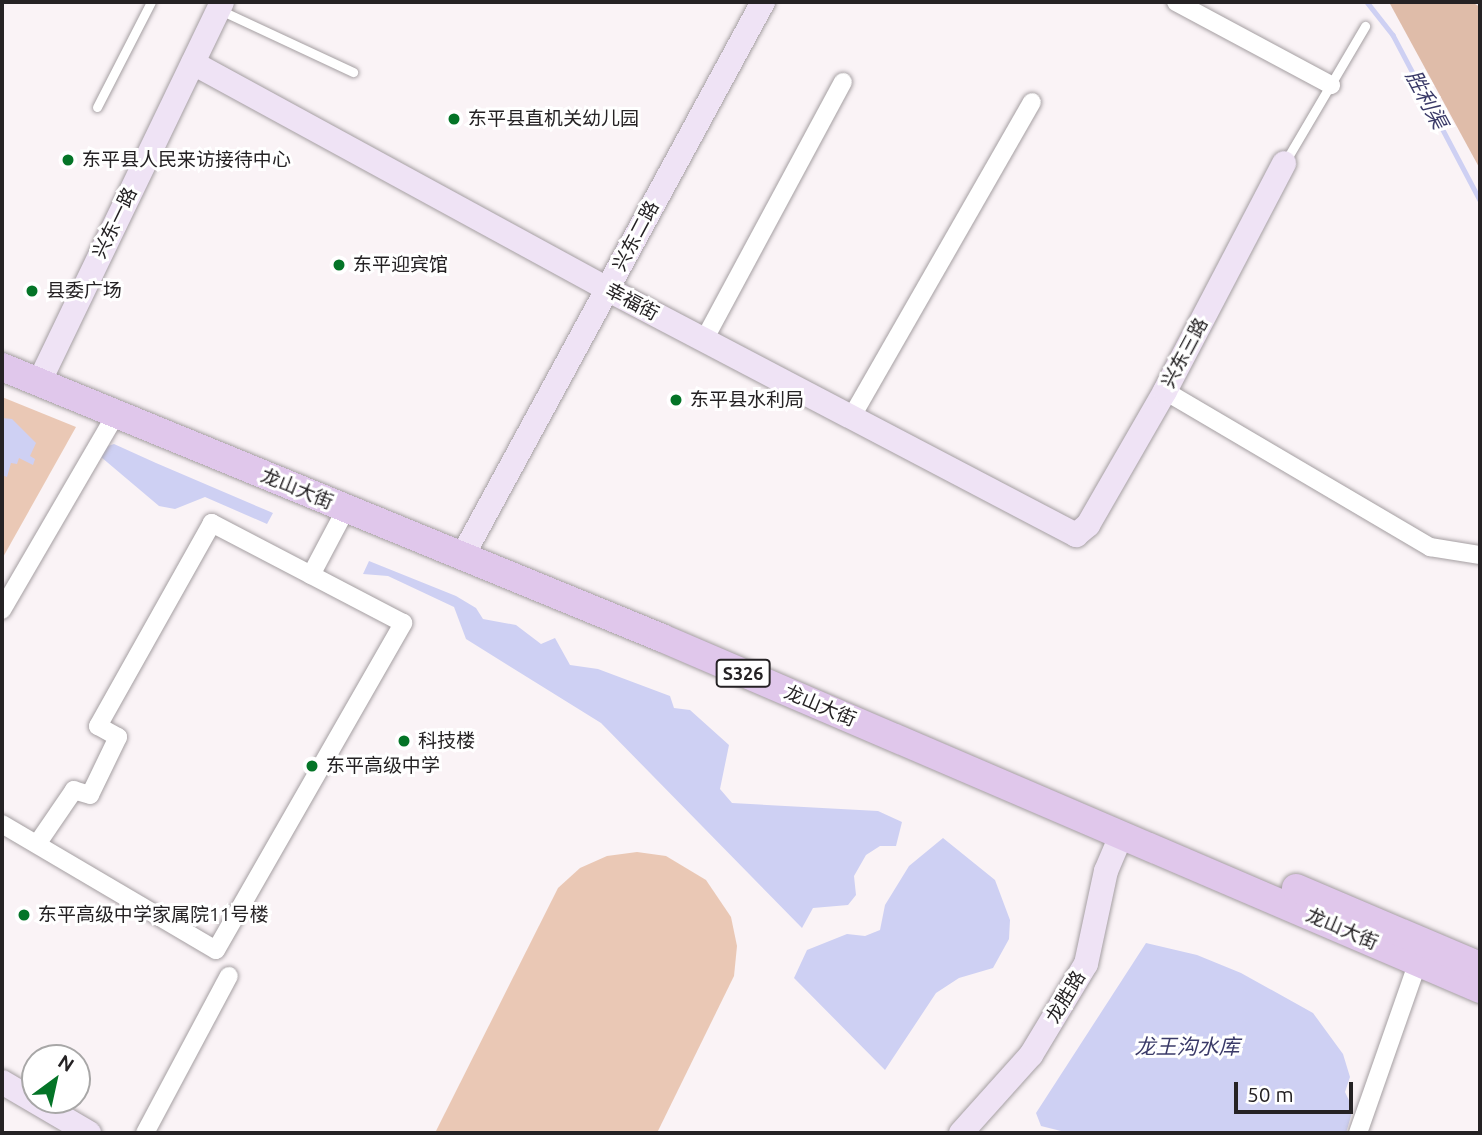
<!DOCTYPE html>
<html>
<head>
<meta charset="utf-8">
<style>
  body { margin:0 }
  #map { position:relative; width:1482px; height:1135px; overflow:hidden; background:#faf3f6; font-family:Ubuntu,"Noto Sans SC",sans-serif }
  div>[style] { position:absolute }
  .green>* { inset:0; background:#eac8b5 }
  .forest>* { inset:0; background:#dfbca9 }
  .water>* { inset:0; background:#ced0f3 }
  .stream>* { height:4.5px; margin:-2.25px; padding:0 2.25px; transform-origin:2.25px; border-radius:2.25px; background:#ced0f3 }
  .roads { filter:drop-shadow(0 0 2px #a59fa2) drop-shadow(0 0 2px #a59fa2) }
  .lane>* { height:9px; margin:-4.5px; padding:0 4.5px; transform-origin:4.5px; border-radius:4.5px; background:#fff }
  .street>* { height:18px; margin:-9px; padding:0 9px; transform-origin:9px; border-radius:9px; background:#fff }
  .secondary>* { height:24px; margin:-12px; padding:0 12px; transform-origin:12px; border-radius:12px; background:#efe3f5 }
  .primary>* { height:28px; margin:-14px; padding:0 14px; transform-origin:14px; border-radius:14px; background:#e0c7eb }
  .dots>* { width:19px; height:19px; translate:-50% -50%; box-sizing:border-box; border:4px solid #fff; border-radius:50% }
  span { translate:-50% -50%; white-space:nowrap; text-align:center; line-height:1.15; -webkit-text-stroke:6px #fff; paint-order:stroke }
  .shield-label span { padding:2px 5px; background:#fff; border:2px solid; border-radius:5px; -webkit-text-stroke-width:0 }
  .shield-label { font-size:18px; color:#252224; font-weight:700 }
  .poi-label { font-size:19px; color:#252224 }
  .left { translate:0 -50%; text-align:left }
  .street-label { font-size:19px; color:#252224 }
  .water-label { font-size:21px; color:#3a3a68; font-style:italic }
  .frame { position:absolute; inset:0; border:4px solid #252224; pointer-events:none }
  .north { position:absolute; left:21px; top:1044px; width:70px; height:70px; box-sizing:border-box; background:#fff; border:2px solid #a8a7a7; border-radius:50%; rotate:33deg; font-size:19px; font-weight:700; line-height:28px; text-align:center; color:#252224 }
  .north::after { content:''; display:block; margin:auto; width:24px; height:32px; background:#047427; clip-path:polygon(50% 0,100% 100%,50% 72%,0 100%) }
  .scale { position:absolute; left:1234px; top:1082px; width:119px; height:32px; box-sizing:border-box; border:4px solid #252224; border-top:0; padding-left:9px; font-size:21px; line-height:24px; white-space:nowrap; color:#252224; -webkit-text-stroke:5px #fff; paint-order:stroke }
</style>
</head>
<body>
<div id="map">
  <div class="green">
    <i style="clip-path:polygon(2px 397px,76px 427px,2px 559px)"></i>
    <i style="clip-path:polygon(637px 852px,666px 856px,706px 880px,731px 917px,737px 946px,734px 976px,657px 1133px,435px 1133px,558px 888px,580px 868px,607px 856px)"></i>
  </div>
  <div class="forest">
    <i style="clip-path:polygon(1389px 2px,1472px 2px,1480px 7px,1480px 169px)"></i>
  </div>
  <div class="water">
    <i style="clip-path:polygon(2px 418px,12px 419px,36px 443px,30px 456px,35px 459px,33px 465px,19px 458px,17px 464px,11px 463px,7px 477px,2px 475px)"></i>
    <i style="clip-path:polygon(114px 444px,156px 463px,273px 513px,267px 524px,205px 497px,175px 509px,159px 506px,101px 457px,105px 447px)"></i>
    <i style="clip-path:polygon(369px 561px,456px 596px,476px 608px,483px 619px,516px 625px,541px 644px,555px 638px,570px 665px,598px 669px,670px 696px,674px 708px,690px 710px,729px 745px,720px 789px,732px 803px,878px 811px,902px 822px,896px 846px,880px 846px,866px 855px,854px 876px,856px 895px,848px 905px,813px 908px,802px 928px,601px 723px,466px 639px,454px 607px,388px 576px,363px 574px)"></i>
    <i style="clip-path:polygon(943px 838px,995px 880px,1010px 920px,1009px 939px,993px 968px,959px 978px,936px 993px,885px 1070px,794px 978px,807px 950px,847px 934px,865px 936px,880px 930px,885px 905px,909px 866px)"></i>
    <i style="clip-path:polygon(1146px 943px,1197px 955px,1241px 973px,1313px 1013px,1343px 1054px,1350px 1077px,1345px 1092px,1353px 1109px,1346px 1133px,1069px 1133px,1041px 1126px,1036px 1113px)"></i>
  </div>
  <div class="stream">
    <i style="left:1367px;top:2px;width:42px;rotate:51.8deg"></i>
    <i style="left:1393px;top:35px;width:187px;rotate:62.2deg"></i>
  </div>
  <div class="roads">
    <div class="lane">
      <i style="left:220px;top:10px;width:147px;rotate:25deg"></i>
      <i style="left:97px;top:107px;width:118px;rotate:-62.8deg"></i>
      <i style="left:1285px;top:162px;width:158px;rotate:-59.5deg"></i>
    </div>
    <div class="street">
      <i style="left:1176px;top:2px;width:176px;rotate:28.2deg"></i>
      <i style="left:704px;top:340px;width:293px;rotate:-61.7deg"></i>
      <i style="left:1165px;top:391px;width:308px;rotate:30.5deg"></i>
      <i style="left:1430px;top:547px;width:51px;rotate:9.1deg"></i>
      <i style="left:851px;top:418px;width:364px;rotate:-60.2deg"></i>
      <i style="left:311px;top:575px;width:75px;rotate:-62.1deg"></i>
      <i style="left:2px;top:610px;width:227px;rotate:-59.8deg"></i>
      <i style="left:2px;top:824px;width:248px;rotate:30.5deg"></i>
      <i style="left:216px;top:950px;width:377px;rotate:-60.2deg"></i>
      <i style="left:403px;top:623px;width:216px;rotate:-152.4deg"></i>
      <i style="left:212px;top:523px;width:233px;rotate:119.3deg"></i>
      <i style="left:98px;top:726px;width:23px;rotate:29deg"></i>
      <i style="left:118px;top:737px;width:64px;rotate:115.8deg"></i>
      <i style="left:90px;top:795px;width:17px;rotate:-163deg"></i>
      <i style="left:74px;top:790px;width:65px;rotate:124.4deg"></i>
      <i style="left:145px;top:1133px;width:178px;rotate:-61.9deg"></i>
      <i style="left:1358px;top:1133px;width:181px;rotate:-70.7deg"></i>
    </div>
    <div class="secondary">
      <i style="left:193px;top:63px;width:472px;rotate:28.6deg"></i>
      <i style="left:607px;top:289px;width:530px;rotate:27.68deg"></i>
      <i style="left:1076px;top:535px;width:16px;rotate:-40deg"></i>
      <i style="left:1088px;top:525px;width:155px;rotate:-60.1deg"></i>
      <i style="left:1165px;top:391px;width:257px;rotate:-62.4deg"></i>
      <i style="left:45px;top:370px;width:408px;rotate:-64.3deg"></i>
      <i style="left:469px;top:544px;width:617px;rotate:-61.52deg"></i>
      <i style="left:2px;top:1082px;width:101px;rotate:30.4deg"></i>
      <i style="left:961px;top:1133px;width:105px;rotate:-48.1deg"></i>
      <i style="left:1031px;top:1055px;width:106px;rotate:-58.9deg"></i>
      <i style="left:1086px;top:964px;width:95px;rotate:-77.9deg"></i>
      <i style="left:1106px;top:871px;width:39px;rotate:-67deg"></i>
    </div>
    <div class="primary">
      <i style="left:2px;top:367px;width:713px;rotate:22.32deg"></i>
      <i style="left:662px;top:638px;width:890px;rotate:23.22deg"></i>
      <i style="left:1296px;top:888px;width:200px;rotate:23deg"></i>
    </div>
  </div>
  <div class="dots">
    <i style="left:454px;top:119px;background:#047427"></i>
    <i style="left:68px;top:160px;background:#047427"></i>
    <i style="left:339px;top:265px;background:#047427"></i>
    <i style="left:32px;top:291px;background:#047427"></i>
    <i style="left:676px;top:400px;background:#047427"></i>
    <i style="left:404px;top:741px;background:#047427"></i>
    <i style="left:312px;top:766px;background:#047427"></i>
    <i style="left:24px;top:915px;background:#047427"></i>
  </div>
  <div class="shield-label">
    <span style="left:743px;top:673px">S326</span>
  </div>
  <div class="poi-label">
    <span class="left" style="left:468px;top:119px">东平县直机关幼儿园</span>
    <span class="left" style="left:82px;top:160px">东平县人民来访接待中心</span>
    <span class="left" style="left:353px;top:265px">东平迎宾馆</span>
    <span class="left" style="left:46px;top:291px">县委广场</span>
    <span class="left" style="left:690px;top:400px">东平县水利局</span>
    <span class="left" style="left:418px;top:741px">科技楼</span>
    <span class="left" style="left:326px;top:766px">东平高级中学</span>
    <span class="left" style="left:38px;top:915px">东平高级中学家属院11号楼</span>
  </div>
  <div class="street-label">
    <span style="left:115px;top:223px;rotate:-64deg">兴东一路</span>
    <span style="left:636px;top:236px;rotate:-62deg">兴东二路</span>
    <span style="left:632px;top:302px;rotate:28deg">幸福街</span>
    <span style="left:1185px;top:353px;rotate:-62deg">兴东三路</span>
    <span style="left:297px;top:489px;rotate:22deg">龙山大街</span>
    <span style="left:820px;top:706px;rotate:23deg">龙山大街</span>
    <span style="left:1342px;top:929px;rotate:23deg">龙山大街</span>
    <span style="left:1066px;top:997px;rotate:-59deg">龙胜路</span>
  </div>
  <div class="water-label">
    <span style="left:1427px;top:99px;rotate:62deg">胜利渠</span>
    <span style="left:1187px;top:1046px">龙王沟水库</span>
  </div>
  <div class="frame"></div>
  <div class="north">N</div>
  <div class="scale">50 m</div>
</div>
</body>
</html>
